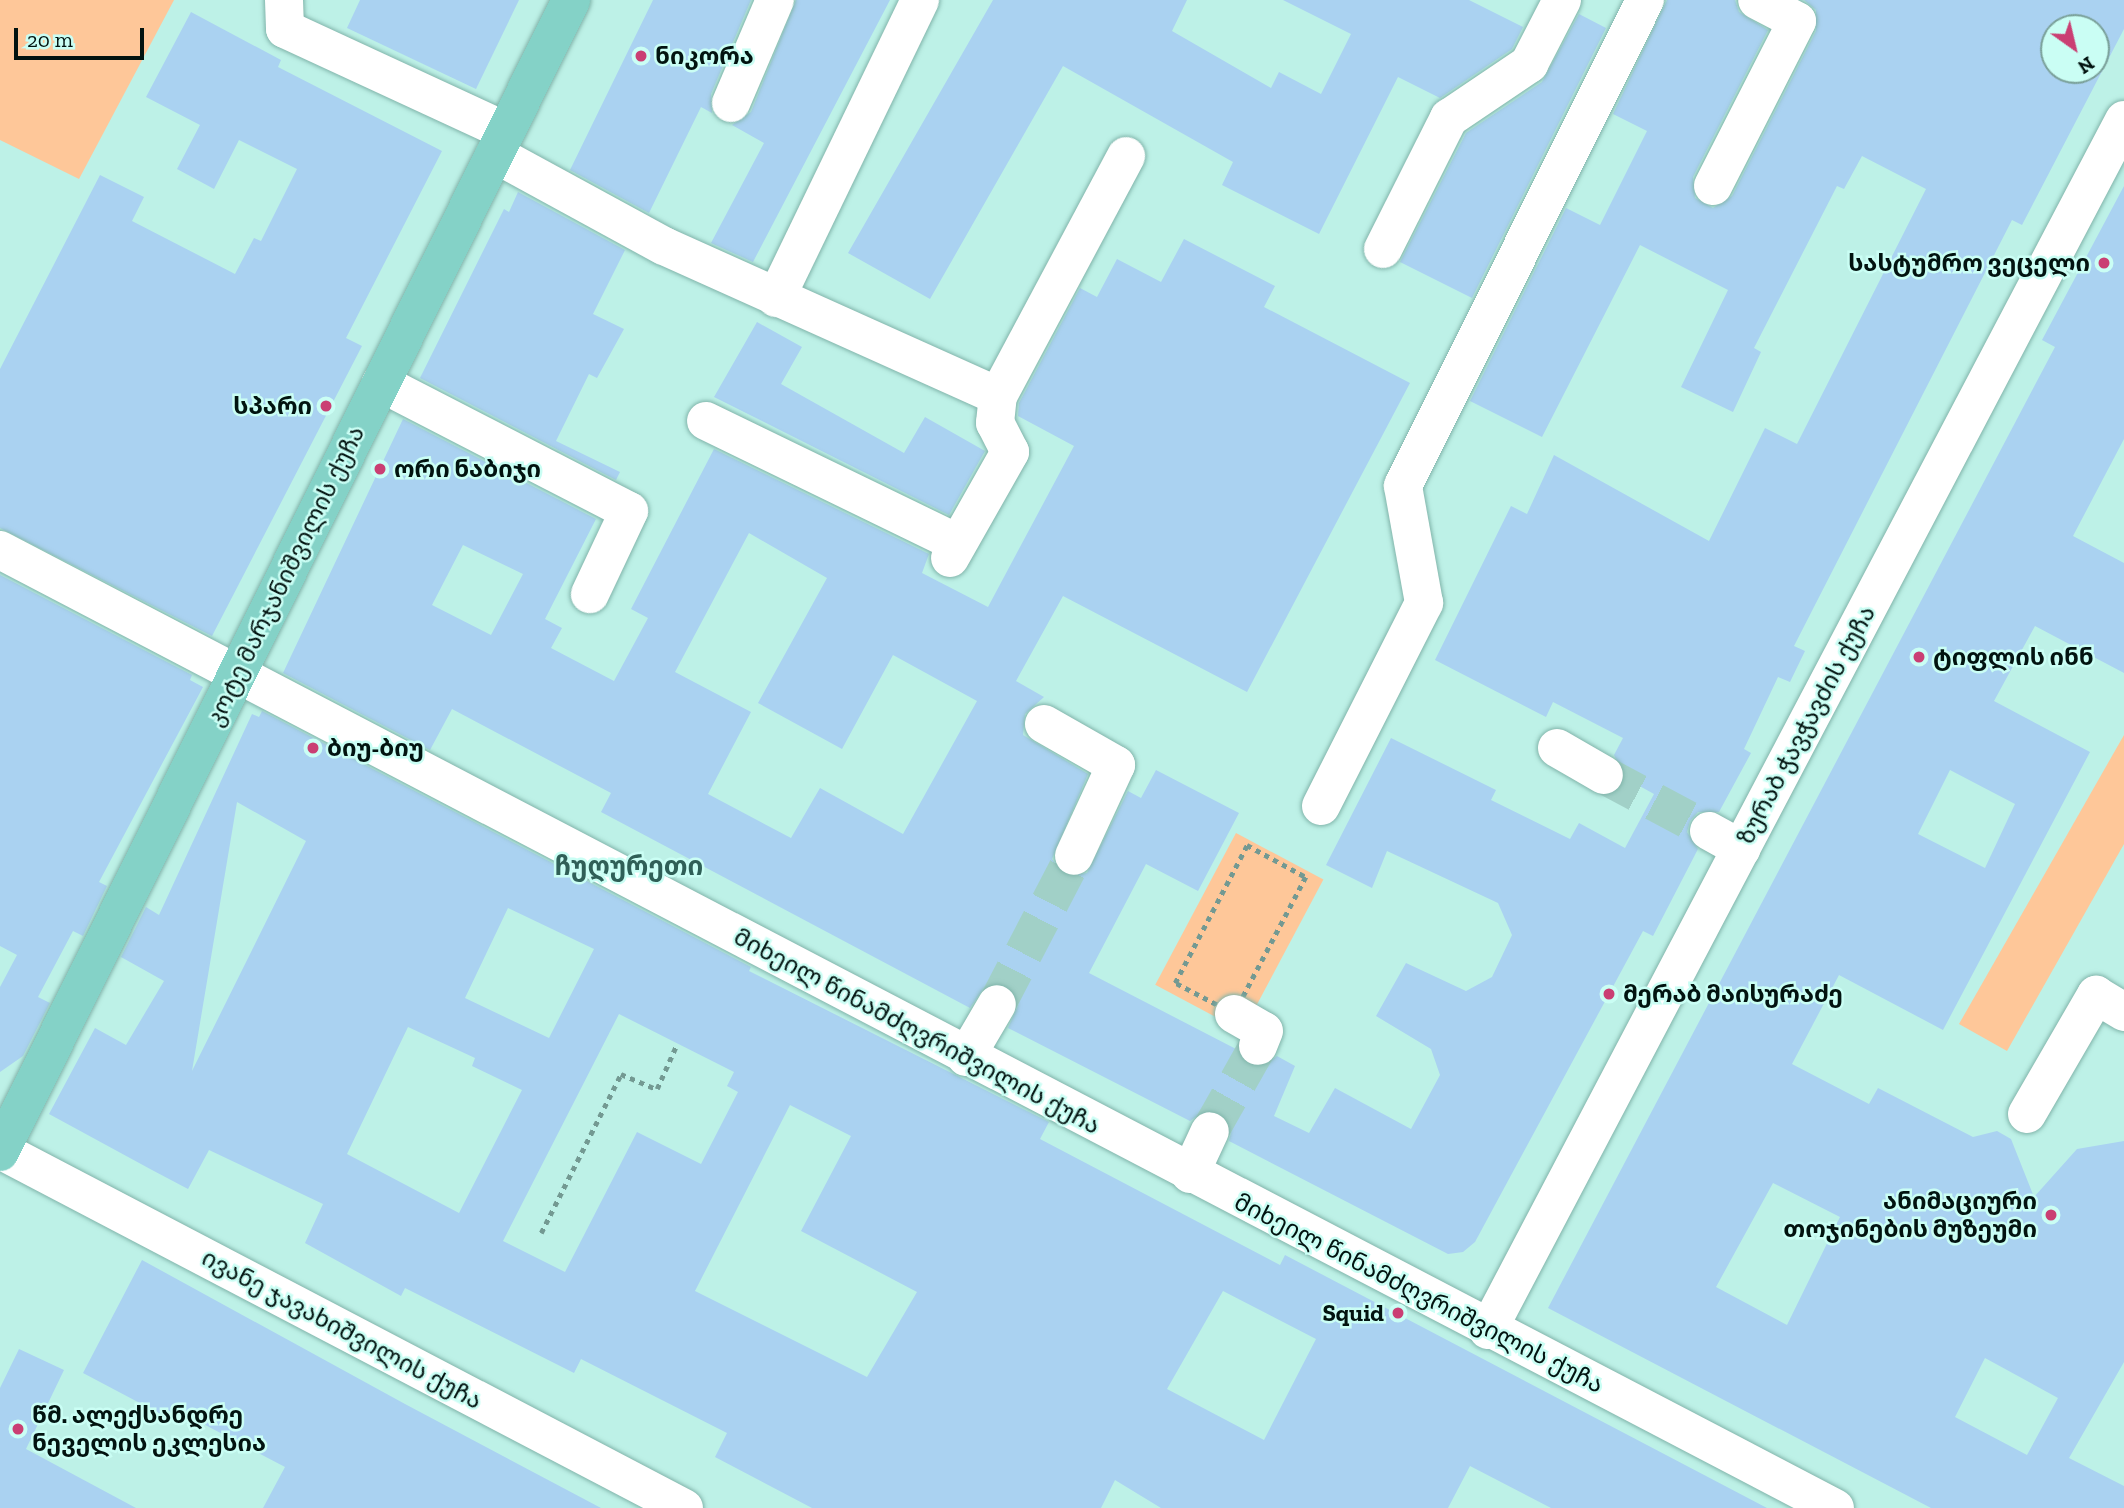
<!DOCTYPE html>
<html>
<head>
<meta charset="utf-8">
<style>
  body { margin:0 }
  #map { position:relative; width:2124px; height:1508px; overflow:hidden; background:#bdf1e7; font-family:"Zilla Slab","Noto Sans Georgian",serif }
  div>[style] { position:absolute }
  .green>* { inset:0; background:#fec799; transform-origin:0 0 }
  .building>* { inset:0; background:#aad2f1 }
  .minor-tunnel>* { height:38px; margin-top:-19px; transform-origin:0; background:repeating-linear-gradient(90deg,#a1d0c7 0 38px,transparent 0 57px) }
  .path>* { height:4.5px; margin-top:-2.25px; transform-origin:0; background:repeating-linear-gradient(90deg,#739992 0 5px,transparent 0 10px) }
  .roads { filter:drop-shadow(0 0 2px #81b4aa) drop-shadow(0 0 2px #81b4aa) }
  .minor>* { height:38px; margin:-19px; padding:0 19px; transform-origin:19px; border-radius:19px; background:#fff }
  .major>* { height:38px; margin:-19px; padding:0 19px; transform-origin:19px; border-radius:19px; background:#84d2c7 }
  .dots>* { width:19px; height:19px; translate:-50% -50%; box-sizing:border-box; border:4px solid #cafef4; border-radius:50% }
  span { translate:-50% -50%; white-space:nowrap; text-align:center; line-height:1.15; -webkit-text-stroke:5px #cafef4; paint-order:stroke }
  .poi-label { font-size:24px; color:#021310; font-weight:700 }
  .left { translate:0 -50%; text-align:left }
  .right { translate:-100% -50%; text-align:right }
  .street-label { font-size:24px; color:#021310 }
  .neighbourhood-label { font-size:26px; color:#2f5f57; font-weight:700 }
  .north { position:absolute; left:2040px; top:14px; width:70px; height:70px; box-sizing:border-box; background:#cafef4; border:2px solid #7aa099; border-radius:50%; rotate:146deg; font-size:19px; font-weight:700; line-height:28px; text-align:center; color:#021310 }
  .north::after { content:''; display:block; margin:auto; width:24px; height:32px; background:#ca3f73; clip-path:polygon(50% 0,100% 100%,50% 72%,0 100%) }
  .scale { position:absolute; left:14px; top:28px; width:130px; height:32px; box-sizing:border-box; border:4px solid #021310; border-top:0; padding-left:9px; font-size:21px; line-height:24px; white-space:nowrap; color:#021310; -webkit-text-stroke:5px #cafef4; paint-order:stroke }
</style>
</head>
<body>
<div id="map">
  <div class="green">
    <i style="clip-path:polygon(0 0,174px 0,79px 179px,0 140px)"></i>
    <i style="clip-path:polygon(2124px 735px,2124px 844px,2007px 1051px,1959px 1024px)"></i>
    <i style="left:1236px;top:833px;width:99px;height:172px;rotate:28deg"></i>
  </div>
  <div class="building">
    <i style="clip-path:polygon(360px 0,519px 0,476px 89px,347px 28px)"></i>
    <i style="clip-path:polygon(653px 0,751px 0,711px 94px,712px 113px,701px 107px,649px 213px,570px 170px)"></i>
    <i style="clip-path:polygon(796px 0,890px 0,753px 262px,711px 243px,764px 143px,732px 125px,751px 112px)"></i>
    <i style="clip-path:polygon(993px 0,1187px 0,1172px 31px,1271px 88px,1279px 72px,1321px 94px,1351px 34px,1283px 0,1469px 0,1523px 27px,1512px 49px,1440px 98px,1398px 77px,1319px 234px,1222px 185px,1233px 162px,1063px 66px,930px 299px,848px 253px)"></i>
    <i style="clip-path:polygon(evenodd,1667px 0,1735px 0,1739px 12px,1768px 30px,1693px 177px,1695px 198px,1713px 208px,1732px 196px,1816px 31px,1816px 10px,1804px 0,2124px 0,2124px 29px,2022px 225px,2012px 220px,1794px 646px,1805px 651px,1790px 682px,1778px 677px,1744px 749px,1751px 753px,1719px 812px,1698px 812px,1690px 821px,1687px 832px,1698px 849px,1653px 936px,1643px 931px,1475px 1242px,1463px 1252px,1448px 1254px,1229px 1141px,1232px 1128px,1220px 1112px,1207px 1109px,1190px 1121px,1008px 1028px,1019px 1003px,1007px 985px,986px 985px,970px 1008px,601px 812px,611px 793px,452px 709px,430px 750px,283px 673px,403px 419px,596px 519px,545px 619px,562px 628px,551px 648px,614px 681px,648px 618px,631px 609px,714px 449px,929px 554px,922px 573px,988px 607px,1074px 446px,1018px 416px,1019px 403px,1080px 288px,1097px 297px,1117px 259px,1161px 282px,1184px 239px,1275px 286px,1264px 307px,1410px 383px,1247px 692px,1063px 596px,1016px 681px,1044px 697px,1025px 714px,1023px 735px,1088px 774px,1052px 859px,1065px 876px,1087px 873px,1128px 791px,1141px 798px,1156px 770px,1239px 813px,1198px 891px,1146px 864px,1089px 973px,1236px 1049px,1249px 1066px,1262px 1067px,1277px 1056px,1295px 1066px,1274px 1116px,1309px 1133px,1335px 1088px,1411px 1129px,1440px 1075px,1431px 1049px,1376px 1016px,1406px 963px,1466px 991px,1492px 977px,1512px 935px,1498px 903px,1387px 851px,1372px 888px,1326px 865px,1391px 738px,1496px 790px,1491px 800px,1570px 839px,1579px 823px,1625px 848px,1654px 794px,1625px 778px,1614px 755px,1623px 738px,1553px 702px,1546px 717px,1435px 660px,1511px 506px,1527px 514px,1554px 455px,1709px 541px,1765px 428px,1797px 444px,1926px 189px,1862px 156px,1844px 189px,1837px 186px,1754px 348px,1761px 352px,1733px 412px,1681px 387px,1728px 290px,1640px 245px,1542px 437px,1470px 401px,1566px 208px,1600px 225px,1647px 131px,1613px 114px,1667px 0,2054px 28px,2096px 28px,2096px 70px,2054px 70px,2054px 28px,1667px 0,749px 533px,827px 578px,758px 703px,842px 749px,893px 655px,977px 701px,903px 834px,820px 788px,791px 838px,708px 794px,751px 712px,675px 672px,749px 533px,1667px 0,463px 545px,523px 574px,491px 635px,432px 605px,463px 545px)"></i>
    <i style="clip-path:polygon(191px 12px,281px 60px,278px 67px,442px 151px,346px 338px,362px 346px,212px 636px,0 528px,0 369px,100px 175px,144px 197px,132px 221px,235px 274px,254px 238px,261px 241px,297px 169px,239px 140px,214px 189px,177px 169px,200px 125px,146px 97px)"></i>
    <i style="clip-path:polygon(1579px 14px,1606px 28px,1472px 298px,1400px 262px,1466px 133px,1542px 82px)"></i>
    <i style="clip-path:polygon(evenodd,2124px 186px,2124px 439px,2073px 536px,2124px 563px,2124px 673px,2035px 626px,1994px 701px,2090px 752px,1943px 1030px,1839px 975px,1792px 1064px,1869px 1104px,1878px 1088px,1973px 1137px,1997px 1131px,2011px 1139px,2034px 1197px,2077px 1149px,2124px 1141px,2124px 1362px,2069px 1458px,2124px 1486px,2124px 1508px,1931px 1508px,1548px 1308px,2055px 347px,2042px 340px,2124px 186px,1950px 770px,2015px 804px,1985px 868px,1918px 834px,1950px 770px,2124px 186px,1773px 1183px,1840px 1217px,1787px 1325px,1716px 1287px,1773px 1183px,2124px 186px,1985px 1358px,2058px 1398px,2027px 1455px,1955px 1417px,1985px 1358px)"></i>
    <i style="clip-path:polygon(518px 192px,625px 250px,593px 314px,624px 329px,597px 378px,589px 374px,556px 441px,620px 472px,616px 480px,420px 378px,504px 209px,509px 212px)"></i>
    <i style="clip-path:polygon(757px 322px,802px 347px,781px 384px,904px 453px,925px 417px,985px 451px,949px 515px,714px 397px)"></i>
    <i style="clip-path:polygon(0 575px,192px 675px,190px 680px,203px 687px,99px 882px,107px 886px,83px 936px,73px 931px,38px 997px,50px 1003px,23px 1056px,0 1072px,0 987px,17px 955px,0 946px)"></i>
    <i style="clip-path:polygon(evenodd,262px 711px,751px 967px,749px 971px,1049px 1122px,1040px 1139px,1280px 1265px,1285px 1255px,1767px 1508px,1551px 1508px,1470px 1466px,1448px 1508px,1161px 1508px,1115px 1480px,1101px 1508px,812px 1508px,715px 1457px,727px 1433px,581px 1359px,574px 1373px,405px 1288px,401px 1296px,305px 1243px,323px 1204px,209px 1150px,188px 1189px,152px 1170px,49px 1114px,95px 1028px,126px 1045px,164px 981px,121px 957px,146px 907px,159px 915px,252px 714px,259px 717px,262px 711px,237px 802px,306px 841px,192px 1071px,237px 802px,262px 711px,508px 908px,594px 949px,549px 1038px,465px 998px,508px 908px,262px 711px,619px 1014px,734px 1072px,727px 1086px,738px 1092px,701px 1164px,637px 1132px,565px 1272px,503px 1241px,619px 1014px,262px 711px,408px 1027px,475px 1058px,472px 1066px,522px 1090px,459px 1213px,347px 1154px,408px 1027px,262px 711px,790px 1105px,851px 1136px,801px 1231px,917px 1292px,867px 1377px,695px 1291px,790px 1105px,262px 711px,1223px 1291px,1316px 1339px,1264px 1440px,1167px 1389px,1223px 1291px)"></i>
    <i style="clip-path:polygon(142px 1260px,405px 1404px,601px 1508px,263px 1508px,285px 1467px,175px 1409px,170px 1419px,83px 1373px)"></i>
    <i style="clip-path:polygon(19px 1349px,64px 1370px,26px 1449px,136px 1508px,0 1508px,0 1388px)"></i>
  </div>
  <div class="minor-tunnel">
    <i style="left:1604px;top:775px;width:119px;rotate:28.1deg"></i>
    <i style="left:997px;top:1004px;width:167px;rotate:-62.5deg"></i>
    <i style="left:1210px;top:1131px;width:98px;rotate:-60.5deg"></i>
  </div>
  <div class="path">
    <i style="left:1247px;top:845px;width:67px;rotate:28.5deg"></i>
    <i style="left:1306px;top:877px;width:155px;rotate:117.7deg"></i>
    <i style="left:1234px;top:1014px;width:67px;rotate:-152.3deg"></i>
    <i style="left:1175px;top:983px;width:156px;rotate:-62.4deg"></i>
    <i style="left:541px;top:1233px;width:178px;rotate:-63.3deg"></i>
    <i style="left:621px;top:1074px;width:39px;rotate:23deg"></i>
    <i style="left:657px;top:1089px;width:49px;rotate:-66deg"></i>
  </div>
  <div class="roads">
    <div class="minor">
      <i style="left:284px;top:0;width:29px;rotate:88deg"></i>
      <i style="left:285px;top:29px;width:243px;rotate:24.8deg"></i>
      <i style="left:731px;top:103px;width:112px;rotate:-66.9deg"></i>
      <i style="left:495px;top:154px;width:192px;rotate:28.6deg"></i>
      <i style="left:664px;top:246px;width:366px;rotate:24.2deg"></i>
      <i style="left:1713px;top:186px;width:185px;rotate:-63deg"></i>
      <i style="left:1797px;top:21px;width:45px;rotate:-152.3deg"></i>
      <i style="left:1383px;top:249px;width:147px;rotate:-63.3deg"></i>
      <i style="left:1449px;top:118px;width:97px;rotate:-34deg"></i>
      <i style="left:1529px;top:64px;width:72px;rotate:-62.7deg"></i>
      <i style="left:776px;top:298px;width:331px;rotate:-64.2deg"></i>
      <i style="left:381px;top:383px;width:279px;rotate:27.3deg"></i>
      <i style="left:629px;top:511px;width:92px;rotate:115.2deg"></i>
      <i style="left:706px;top:421px;width:279px;rotate:25.9deg"></i>
      <i style="left:0;top:550px;width:2070px;rotate:27.57deg"></i>
      <i style="left:950px;top:558px;width:122px;rotate:-60.5deg"></i>
      <i style="left:1010px;top:452px;width:33px;rotate:-117deg"></i>
      <i style="left:995px;top:423px;width:27px;rotate:-84deg"></i>
      <i style="left:998px;top:396px;width:272px;rotate:-61.9deg"></i>
      <i style="left:1044px;top:724px;width:83px;rotate:29.7deg"></i>
      <i style="left:1116px;top:765px;width:100px;rotate:114.8deg"></i>
      <i style="left:1557px;top:748px;width:54px;rotate:29.9deg"></i>
      <i style="left:1321px;top:806px;width:228px;rotate:-63.1deg"></i>
      <i style="left:1424px;top:603px;width:119px;rotate:-100.2deg"></i>
      <i style="left:1403px;top:486px;width:543px;rotate:-63.53deg"></i>
      <i style="left:1709px;top:831px;width:37px;rotate:29deg"></i>
      <i style="left:1234px;top:1014px;width:34px;rotate:30deg"></i>
      <i style="left:1264px;top:1031px;width:16px;rotate:112deg"></i>
      <i style="left:966px;top:1057px;width:61px;rotate:-59.7deg"></i>
      <i style="left:2027px;top:1114px;width:138px;rotate:-59.9deg"></i>
      <i style="left:2096px;top:995px;width:33px;rotate:31deg"></i>
      <i style="left:0;top:1150px;width:772px;rotate:27.63deg"></i>
      <i style="left:1190px;top:1174px;width:47px;rotate:-65.1deg"></i>
      <i style="left:1488px;top:1330px;width:1367px;rotate:-62.27deg"></i>
    </div>
    <div class="major">
      <i style="left:0;top:1152px;width:1286px;rotate:-63.63deg"></i>
    </div>
  </div>
  <div class="dots">
    <i style="left:641px;top:56px;background:#ca3f73"></i>
    <i style="left:2104px;top:263px;background:#ca3f73"></i>
    <i style="left:326px;top:406px;background:#ca3f73"></i>
    <i style="left:380px;top:469px;background:#ca3f73"></i>
    <i style="left:1919px;top:657px;background:#ca3f73"></i>
    <i style="left:313px;top:748px;background:#ca3f73"></i>
    <i style="left:1609px;top:994px;background:#ca3f73"></i>
    <i style="left:2051px;top:1215px;background:#ca3f73"></i>
    <i style="left:1398px;top:1313px;background:#ca3f73"></i>
    <i style="left:18px;top:1429px;background:#ca3f73"></i>
  </div>
  <div class="poi-label">
    <span class="left" style="left:655px;top:56px">ნიკორა</span>
    <span class="right" style="left:2090px;top:263px">სასტუმრო ვეცელი</span>
    <span class="right" style="left:312px;top:406px">სპარი</span>
    <span class="left" style="left:394px;top:469px">ორი ნაბიჯი</span>
    <span class="left" style="left:1933px;top:657px">ტიფლის ინნ</span>
    <span class="left" style="left:327px;top:748px">ბიუ-ბიუ</span>
    <span class="left" style="left:1623px;top:994px">მერაბ მაისურაძე</span>
    <span class="right" style="left:2037px;top:1215px">ანიმაციური<br>თოჯინების მუზეუმი</span>
    <span class="right" style="left:1384px;top:1313px">Squid</span>
    <span class="left" style="left:32px;top:1429px">წმ. ალექსანდრე<br>ნეველის ეკლესია</span>
  </div>
  <div class="street-label">
    <span style="left:285px;top:576px;rotate:-64deg">კოტე მარჯანიშვილის ქუჩა</span>
    <span style="left:1806px;top:725px;rotate:-62deg">ზურაბ ჭავჭავძის ქუჩა</span>
    <span style="left:917px;top:1031px;rotate:28deg">მიხეილ წინამძღვრიშვილის ქუჩა</span>
    <span style="left:1419px;top:1293px;rotate:27deg">მიხეილ წინამძღვრიშვილის ქუჩა</span>
    <span style="left:342px;top:1329px;rotate:28deg">ივანე ჯავახიშვილის ქუჩა</span>
  </div>
  <div class="neighbourhood-label">
    <span style="left:629px;top:867px">ჩუღურეთი</span>
  </div>
  <div class="north">N</div>
  <div class="scale">20 m</div>
</div>
</body>
</html>
